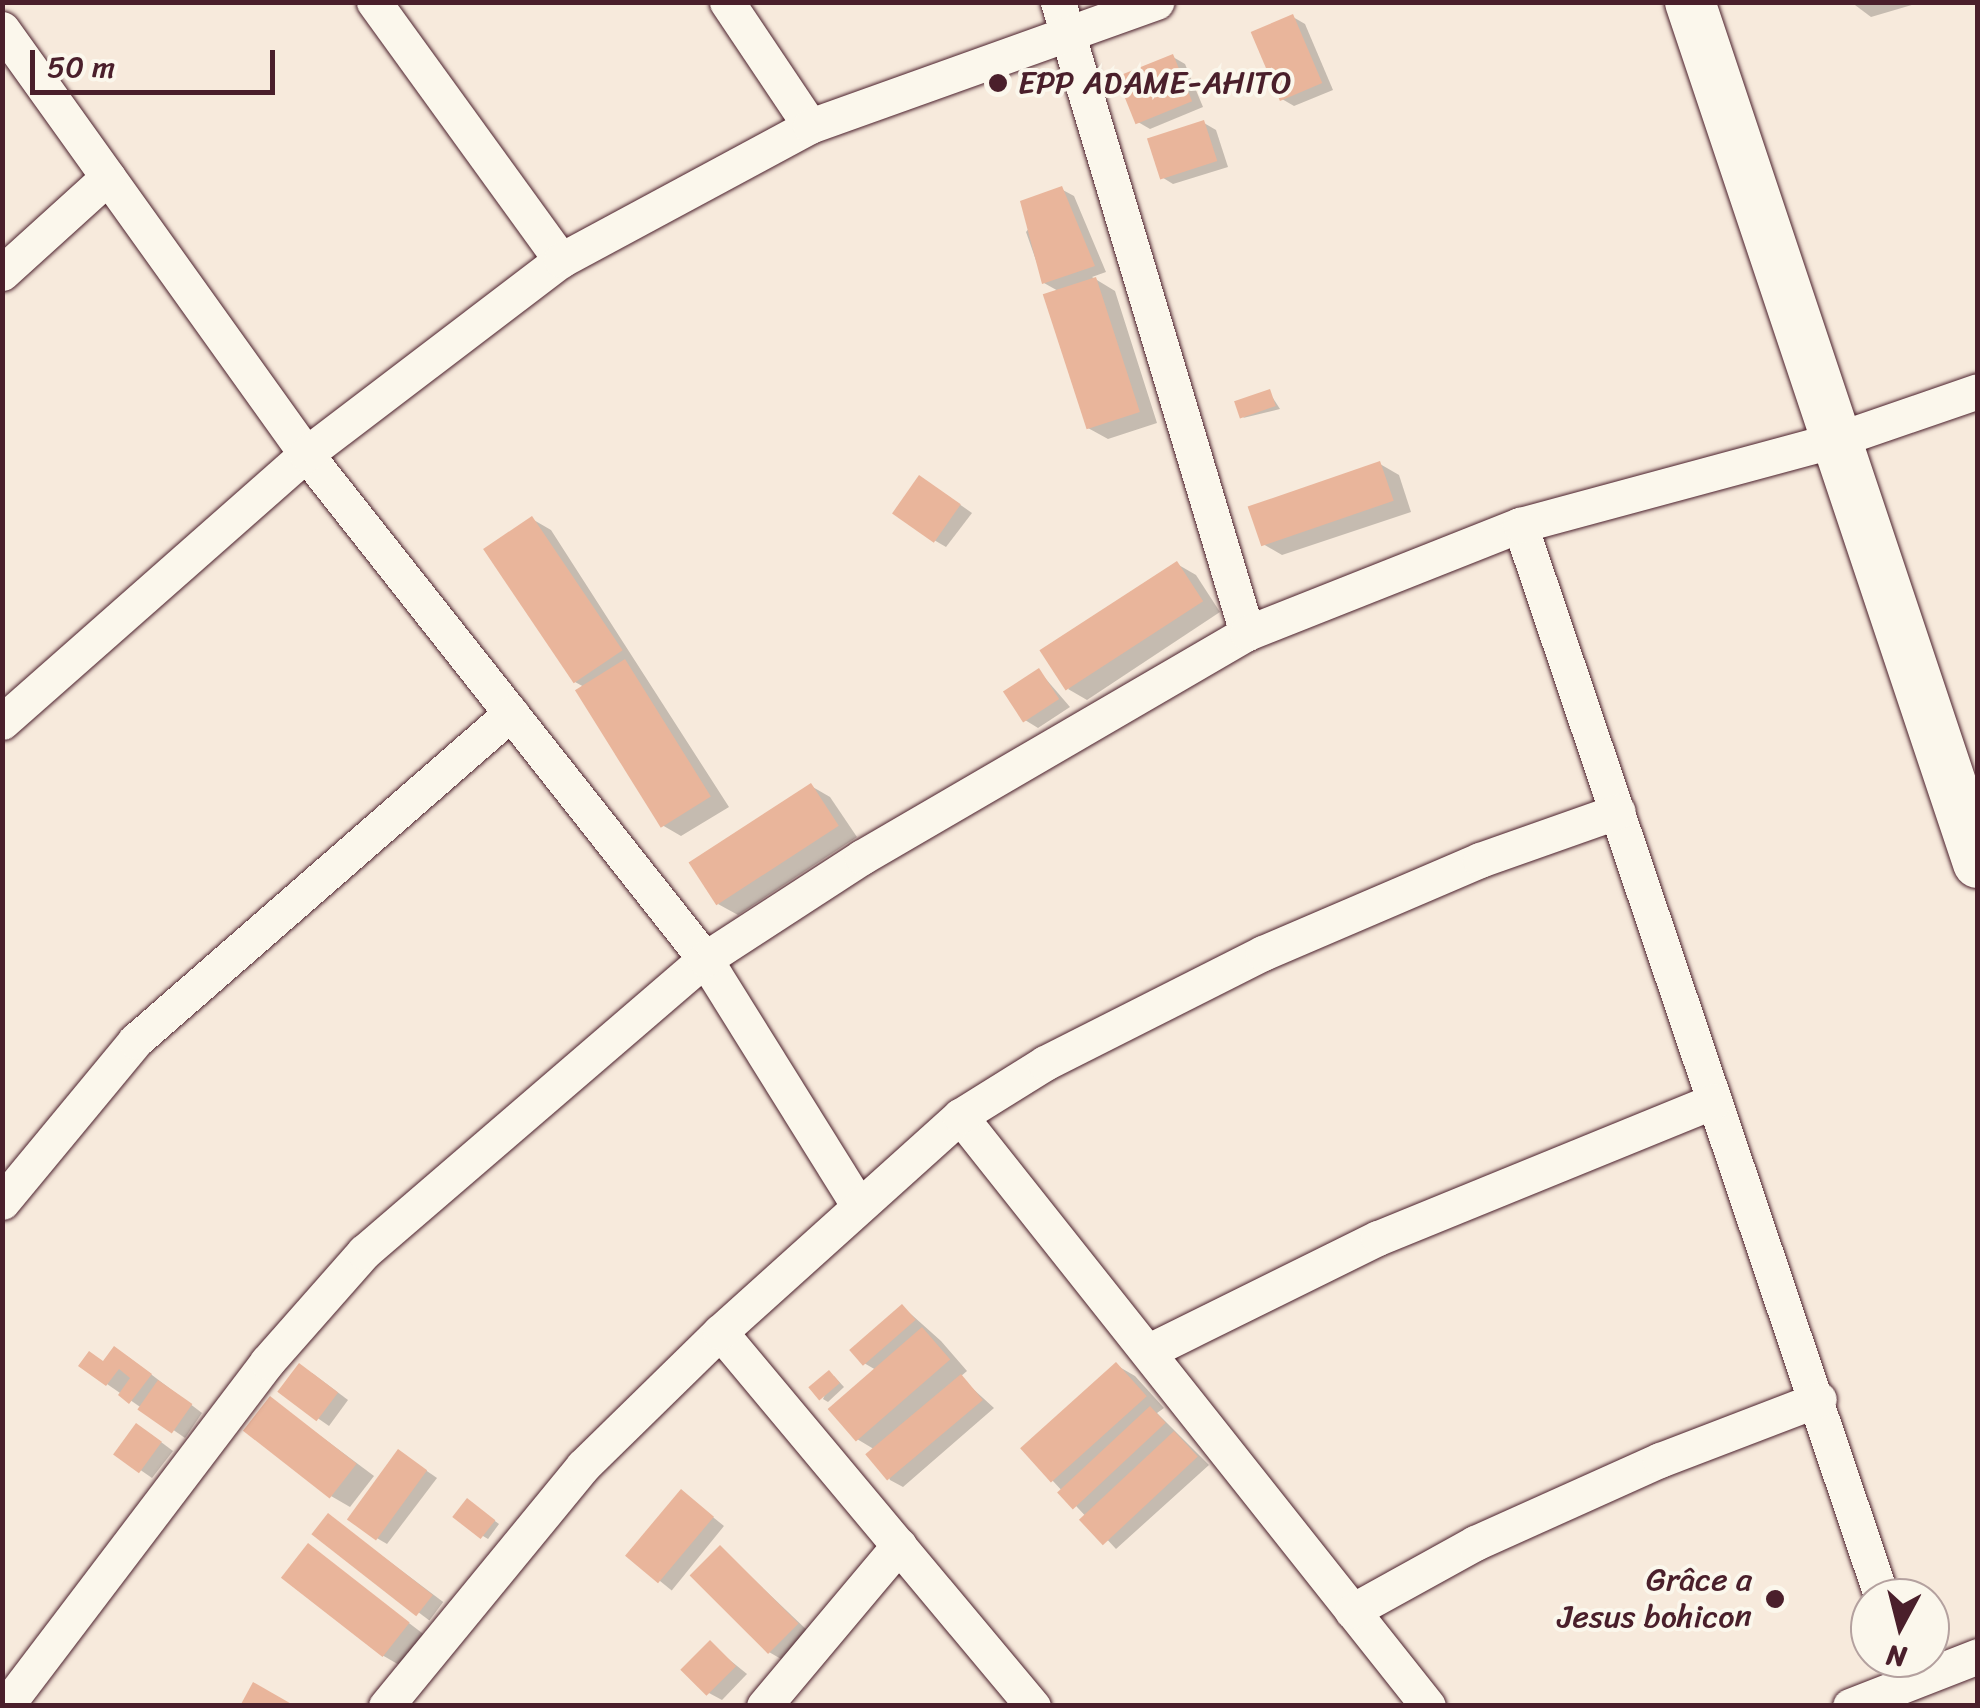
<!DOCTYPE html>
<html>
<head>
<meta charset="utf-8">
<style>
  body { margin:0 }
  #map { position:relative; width:1980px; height:1708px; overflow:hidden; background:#f7eadc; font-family:Sriracha,sans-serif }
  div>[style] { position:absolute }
  .shadow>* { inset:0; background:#0003; transform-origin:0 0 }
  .building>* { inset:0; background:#e9b59b; transform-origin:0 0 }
  .roads { filter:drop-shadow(0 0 2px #4a1f2b) drop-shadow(0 0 2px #4a1f2b) }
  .street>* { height:35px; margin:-17.5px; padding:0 17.5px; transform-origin:17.5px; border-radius:17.5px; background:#fbf7ec }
  .secondary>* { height:50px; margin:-25px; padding:0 25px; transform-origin:25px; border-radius:25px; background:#fbf7ec }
  .dots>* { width:28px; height:28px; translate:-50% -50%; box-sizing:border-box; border:5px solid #fbf7ec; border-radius:50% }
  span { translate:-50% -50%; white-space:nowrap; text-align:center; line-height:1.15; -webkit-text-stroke:8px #fbf7ec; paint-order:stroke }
  .poi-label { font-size:32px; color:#4a1f2b }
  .left { translate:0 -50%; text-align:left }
  .right { translate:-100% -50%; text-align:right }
  .frame { position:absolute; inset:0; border:5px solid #4a1f2b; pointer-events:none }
  .north { position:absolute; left:1850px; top:1578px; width:100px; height:100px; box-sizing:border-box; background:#fbf7ec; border:2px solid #b4a19f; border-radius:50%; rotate:187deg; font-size:28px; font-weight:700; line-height:40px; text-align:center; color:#4a1f2b }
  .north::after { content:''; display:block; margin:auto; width:35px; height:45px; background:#4a1f2b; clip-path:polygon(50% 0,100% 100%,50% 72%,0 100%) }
  .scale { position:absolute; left:30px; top:50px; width:245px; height:45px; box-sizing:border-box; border:5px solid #4a1f2b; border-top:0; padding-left:12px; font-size:30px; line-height:35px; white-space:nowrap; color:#4a1f2b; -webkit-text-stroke:8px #fbf7ec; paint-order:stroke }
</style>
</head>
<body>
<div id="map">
  <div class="shadow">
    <i style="clip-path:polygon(1851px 2px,1922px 2px,1871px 17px)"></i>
    <i style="clip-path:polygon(1293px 17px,1305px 24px,1333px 90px,1294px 106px,1282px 99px)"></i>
    <i style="clip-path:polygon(1173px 57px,1185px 64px,1203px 107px,1150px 129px,1138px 122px)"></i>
    <i style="clip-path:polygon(1204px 123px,1216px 130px,1228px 167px,1173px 184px,1160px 176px)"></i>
    <i style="clip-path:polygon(1061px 189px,1074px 196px,1106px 272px,1092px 277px,1115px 291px,1157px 423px,1108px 439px,1088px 428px,1060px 292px,1044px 283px,1026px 232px)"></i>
    <i style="clip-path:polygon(1269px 392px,1280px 409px,1243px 418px)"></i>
    <i style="clip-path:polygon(1380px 464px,1399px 475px,1411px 512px,1282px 555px,1263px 544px)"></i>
    <i style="clip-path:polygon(932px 485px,972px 513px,946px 547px,934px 540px)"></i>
    <i style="clip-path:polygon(532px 519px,551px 530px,729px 807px,681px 836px,662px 825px,586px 688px,575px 682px)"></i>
    <i style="clip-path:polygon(1177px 564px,1196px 575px,1220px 612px,1087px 700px,1068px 689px)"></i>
    <i style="clip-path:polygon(1039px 671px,1070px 707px,1038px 728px,1025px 720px)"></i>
    <i style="clip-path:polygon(811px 786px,830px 797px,857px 837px,738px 915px,718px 904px)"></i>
    <i style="clip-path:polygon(903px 1307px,941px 1341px,967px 1371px,960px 1377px,994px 1408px,903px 1487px,890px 1480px,877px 1451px,857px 1439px,876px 1370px,864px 1363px)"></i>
    <i style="clip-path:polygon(127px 1356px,202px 1413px,185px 1438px,107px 1384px,105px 1363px)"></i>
    <i style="clip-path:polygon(1116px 1365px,1135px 1376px,1164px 1408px,1157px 1413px,1209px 1465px,1116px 1549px,1052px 1480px)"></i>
    <i style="clip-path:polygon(312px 1373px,348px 1400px,329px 1426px,280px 1392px)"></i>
    <i style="clip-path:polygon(834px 1376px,844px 1387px,828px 1402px,823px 1399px)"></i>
    <i style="clip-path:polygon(271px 1399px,374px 1476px,350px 1507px,331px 1496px)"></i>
    <i style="clip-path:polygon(149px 1433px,173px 1451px,152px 1478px,116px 1453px)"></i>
    <i style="clip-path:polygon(411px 1460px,437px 1478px,387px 1544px,375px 1537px)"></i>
    <i style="left:682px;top:1492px;width:54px;height:83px;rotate:39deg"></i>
    <i style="clip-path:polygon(472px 1504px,499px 1524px,488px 1539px,483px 1536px)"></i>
    <i style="left:329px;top:1516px;width:143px;height:23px;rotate:37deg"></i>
    <i style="clip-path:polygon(309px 1547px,426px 1636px,401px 1666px,382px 1655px)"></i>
    <i style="clip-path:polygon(721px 1548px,809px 1632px,781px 1659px,769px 1652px)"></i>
    <i style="clip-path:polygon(710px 1644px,747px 1674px,722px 1700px,709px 1693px)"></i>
  </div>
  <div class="building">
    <i style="left:1293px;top:14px;width:75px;height:46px;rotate:67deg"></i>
    <i style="left:1173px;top:54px;width:51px;height:61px;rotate:68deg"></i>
    <i style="left:1204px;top:120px;width:43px;height:60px;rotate:72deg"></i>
    <i style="clip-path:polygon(1062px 186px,1095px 266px,1042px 284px,1020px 201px)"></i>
    <i style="left:1096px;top:277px;width:142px;height:56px;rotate:72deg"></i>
    <i style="left:1270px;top:389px;width:18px;height:38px;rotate:71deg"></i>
    <i style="left:1380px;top:461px;width:42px;height:140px;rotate:71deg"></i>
    <i style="left:919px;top:475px;width:51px;height:47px;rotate:35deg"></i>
    <i style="left:532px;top:516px;width:162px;height:59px;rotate:56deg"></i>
    <i style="left:1177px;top:561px;width:48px;height:164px;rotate:57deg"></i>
    <i style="left:625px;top:659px;width:162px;height:59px;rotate:58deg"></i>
    <i style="left:1039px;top:668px;width:37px;height:43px;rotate:57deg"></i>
    <i style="left:811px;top:783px;width:51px;height:146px;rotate:57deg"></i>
    <i style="left:902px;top:1304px;width:21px;height:70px;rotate:49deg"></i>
    <i style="left:922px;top:1327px;width:43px;height:125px;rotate:49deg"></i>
    <i style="clip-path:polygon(114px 1346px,152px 1374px,129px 1404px,118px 1395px,130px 1378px,119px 1369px,106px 1386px,78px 1366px,89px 1351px,103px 1361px)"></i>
    <i style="left:1116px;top:1362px;width:46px;height:129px;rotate:48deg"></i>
    <i style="left:299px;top:1363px;width:49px;height:36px;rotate:37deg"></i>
    <i style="left:829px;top:1370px;width:17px;height:27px;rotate:50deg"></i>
    <i style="left:961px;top:1374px;width:34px;height:125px;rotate:50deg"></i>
    <i style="left:158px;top:1380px;width:42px;height:36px;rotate:35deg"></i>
    <i style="left:270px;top:1396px;width:110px;height:44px;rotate:38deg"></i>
    <i style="left:1150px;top:1406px;width:23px;height:127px;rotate:47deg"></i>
    <i style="left:136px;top:1423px;width:32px;height:39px;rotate:36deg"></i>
    <i style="left:1174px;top:1431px;width:35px;height:130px;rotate:47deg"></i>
    <i style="left:398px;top:1449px;width:36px;height:87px;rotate:36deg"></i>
    <i style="left:681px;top:1489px;width:43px;height:87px;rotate:40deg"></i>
    <i style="left:467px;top:1498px;width:36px;height:24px;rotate:38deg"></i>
    <i style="left:328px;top:1513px;width:133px;height:27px;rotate:38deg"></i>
    <i style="left:308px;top:1543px;width:129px;height:44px;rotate:38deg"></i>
    <i style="left:720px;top:1545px;width:111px;height:43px;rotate:45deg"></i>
    <i style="left:710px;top:1640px;width:37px;height:42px;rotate:45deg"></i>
    <i style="clip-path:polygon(253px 1682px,295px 1706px,240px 1706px)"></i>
  </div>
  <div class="roads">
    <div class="street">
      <i style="left:374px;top:2px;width:319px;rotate:54.1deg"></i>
      <i style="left:727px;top:2px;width:149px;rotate:56.2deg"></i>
      <i style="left:1058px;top:2px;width:659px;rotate:73.33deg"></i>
      <i style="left:2px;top:29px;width:523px;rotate:54.42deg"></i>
      <i style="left:306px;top:454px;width:644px;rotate:51.69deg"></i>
      <i style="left:705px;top:959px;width:290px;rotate:58.1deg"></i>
      <i style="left:2px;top:273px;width:143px;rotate:-42.2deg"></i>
      <i style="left:1520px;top:525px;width:1132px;rotate:71.36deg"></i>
      <i style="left:2px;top:722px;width:405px;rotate:-41.4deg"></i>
      <i style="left:306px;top:454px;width:320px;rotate:-37.3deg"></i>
      <i style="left:561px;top:260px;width:283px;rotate:-28.3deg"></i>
      <i style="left:810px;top:126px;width:368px;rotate:-19.7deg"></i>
      <i style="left:960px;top:1116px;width:753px;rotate:51.58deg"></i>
      <i style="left:2px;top:1202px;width:209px;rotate:-50.4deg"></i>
      <i style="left:135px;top:1041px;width:499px;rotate:-41.1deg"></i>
      <i style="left:720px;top:1332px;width:488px;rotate:50.1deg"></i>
      <i style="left:1149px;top:1351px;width:255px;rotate:-26.3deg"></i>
      <i style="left:1378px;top:1238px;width:363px;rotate:-22.2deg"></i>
      <i style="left:1352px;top:1611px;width:141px;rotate:-28.9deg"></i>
      <i style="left:1475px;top:1543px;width:203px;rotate:-24.2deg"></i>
      <i style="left:1660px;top:1460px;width:170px;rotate:-21deg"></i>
      <i style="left:6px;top:1706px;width:432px;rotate:-52.8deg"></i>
      <i style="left:267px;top:1362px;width:147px;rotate:-48.6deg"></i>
      <i style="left:364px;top:1252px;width:450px;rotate:-40.7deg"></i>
      <i style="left:705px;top:959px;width:187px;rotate:-33deg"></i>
      <i style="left:862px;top:857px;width:445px;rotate:-30.2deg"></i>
      <i style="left:1247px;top:633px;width:294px;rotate:-21.6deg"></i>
      <i style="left:1520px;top:525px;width:327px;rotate:-15.1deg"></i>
      <i style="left:1836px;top:440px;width:150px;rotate:-19deg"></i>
      <i style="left:386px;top:1706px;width:310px;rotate:-50.6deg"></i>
      <i style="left:583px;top:1466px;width:192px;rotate:-44.4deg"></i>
      <i style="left:720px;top:1332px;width:323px;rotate:-42deg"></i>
      <i style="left:960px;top:1116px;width:100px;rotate:-31.9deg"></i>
      <i style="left:1045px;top:1063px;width:244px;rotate:-26.8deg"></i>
      <i style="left:1263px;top:953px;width:236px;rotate:-23.2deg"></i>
      <i style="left:1480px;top:860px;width:146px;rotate:-19.5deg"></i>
      <i style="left:764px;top:1706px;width:210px;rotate:-50deg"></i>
      <i style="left:1850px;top:1706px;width:137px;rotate:-21.3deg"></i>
    </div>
    <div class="secondary">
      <i style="left:1690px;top:2px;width:908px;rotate:71.51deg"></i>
    </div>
  </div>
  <div class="dots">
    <i style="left:998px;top:83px;background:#4a1f2b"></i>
    <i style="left:1775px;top:1599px;background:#4a1f2b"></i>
  </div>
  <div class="poi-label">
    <span class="left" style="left:1018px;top:83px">EPP ADAME-AHITO</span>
    <span class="right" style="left:1752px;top:1599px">Grâce a<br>Jesus bohicon</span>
  </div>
  <div class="frame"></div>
  <div class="north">N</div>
  <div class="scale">50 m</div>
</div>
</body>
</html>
